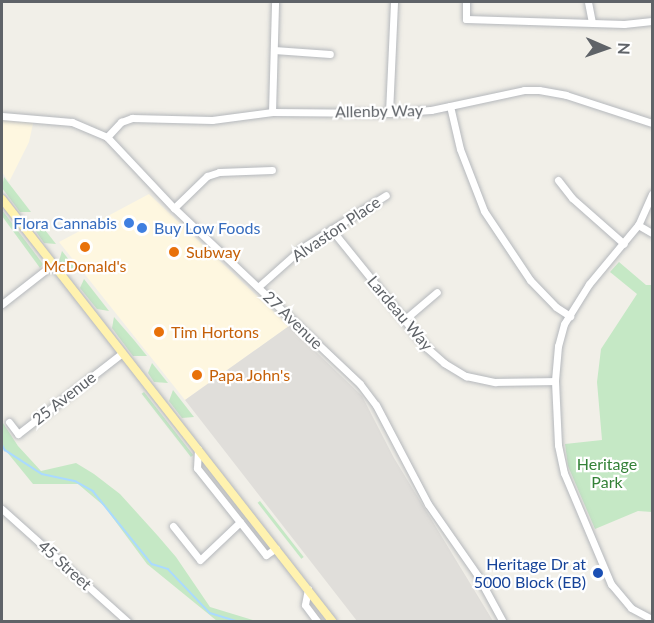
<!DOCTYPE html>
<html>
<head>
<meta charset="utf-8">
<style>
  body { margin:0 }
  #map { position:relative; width:654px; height:623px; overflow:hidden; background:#f1efe8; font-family:Lato,sans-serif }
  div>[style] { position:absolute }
  .commercial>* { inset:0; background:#fef7e0 }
  .industrial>* { inset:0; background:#e0deda }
  .green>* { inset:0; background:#c5e8c5; transform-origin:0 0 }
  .stream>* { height:1.5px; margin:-0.75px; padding:0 0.75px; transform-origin:0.75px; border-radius:0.75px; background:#aadaff }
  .roads { filter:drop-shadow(0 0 2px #b5b8bc) drop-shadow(0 0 2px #b5b8bc) }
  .minor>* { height:7px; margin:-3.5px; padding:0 3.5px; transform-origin:3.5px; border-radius:3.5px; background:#fff }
  .major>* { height:8px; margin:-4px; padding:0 4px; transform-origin:4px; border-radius:4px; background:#fff2af }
  .dots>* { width:16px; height:16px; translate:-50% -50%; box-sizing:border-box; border:3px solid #fff; border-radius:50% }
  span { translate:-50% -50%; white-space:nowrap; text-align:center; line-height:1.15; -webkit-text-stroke:4.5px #fff; paint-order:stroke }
  .street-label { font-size:16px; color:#5f6368 }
  .shop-label { font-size:16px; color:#366cbe }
  .right { translate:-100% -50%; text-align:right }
  .left { translate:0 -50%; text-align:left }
  .food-label { font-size:16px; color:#c56008 }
  .park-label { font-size:16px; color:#348238 }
  .transit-label { font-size:16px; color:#164399 }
  .frame { position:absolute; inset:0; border:3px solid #5f6368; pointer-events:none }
  .north { position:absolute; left:576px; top:18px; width:60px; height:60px; -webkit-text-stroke:4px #fff; paint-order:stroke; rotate:92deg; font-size:16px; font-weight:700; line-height:24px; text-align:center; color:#5f6368 }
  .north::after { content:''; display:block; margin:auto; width:21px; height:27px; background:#5f6368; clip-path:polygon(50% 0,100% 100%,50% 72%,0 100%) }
</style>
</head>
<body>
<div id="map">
  <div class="commercial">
    <i style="clip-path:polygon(2px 119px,34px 119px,29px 142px,9px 182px,2px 172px)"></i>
    <i style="clip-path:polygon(149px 194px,289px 326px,185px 400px,59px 242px)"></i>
  </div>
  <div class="industrial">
    <i style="clip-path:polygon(289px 326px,362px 396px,394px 458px,493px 621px,357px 621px,185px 400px)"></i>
  </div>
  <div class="green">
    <i style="clip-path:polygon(4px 177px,31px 212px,20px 212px,2px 188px)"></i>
    <i style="clip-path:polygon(2px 210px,43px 264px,40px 268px,2px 216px)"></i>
    <i style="clip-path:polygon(38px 221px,56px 244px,44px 243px,35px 230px)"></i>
    <i style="clip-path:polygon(62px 251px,77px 270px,66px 270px,59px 261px)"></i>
    <i style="clip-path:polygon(619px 262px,646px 285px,652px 285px,652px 512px,638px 511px,595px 529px,568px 466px,565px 444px,602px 440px,597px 382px,601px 349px,637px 294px,610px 272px)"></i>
    <i style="clip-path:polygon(84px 279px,109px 311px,97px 309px,80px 288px)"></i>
    <i style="clip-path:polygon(114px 317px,134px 340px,147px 356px,133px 356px,112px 328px)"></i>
    <i style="clip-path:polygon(152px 363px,168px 383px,154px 382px,148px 373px)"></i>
    <i style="clip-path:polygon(173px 390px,194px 417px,182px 418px,169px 401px)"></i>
    <i style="left:144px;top:392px;width:80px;height:3px;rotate:52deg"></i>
    <i style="clip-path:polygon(2px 395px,3px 423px,18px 446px,41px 471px,76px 463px,94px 474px,120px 494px,158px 536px,176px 557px,210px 607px,256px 621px,217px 621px,147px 564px,104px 506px,78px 484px,33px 484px,2px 446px)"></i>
    <i style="left:260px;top:501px;width:71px;height:3px;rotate:52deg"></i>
  </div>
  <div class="stream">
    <i style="left:2px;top:444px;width:7px;rotate:63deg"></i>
    <i style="left:5px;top:450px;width:44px;rotate:33deg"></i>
    <i style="left:42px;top:474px;width:34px;rotate:12deg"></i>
    <i style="left:75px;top:481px;width:21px;rotate:29deg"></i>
    <i style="left:93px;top:491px;width:94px;rotate:51.1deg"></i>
    <i style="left:152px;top:564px;width:17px;rotate:17deg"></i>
    <i style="left:168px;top:569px;width:61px;rotate:46.3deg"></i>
    <i style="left:210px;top:613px;width:31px;rotate:17deg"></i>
  </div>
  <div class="roads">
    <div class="minor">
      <i style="left:466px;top:2px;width:17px;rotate:90deg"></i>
      <i style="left:466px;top:19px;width:158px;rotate:1.8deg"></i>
      <i style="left:624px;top:24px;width:28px;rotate:-6deg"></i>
      <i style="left:588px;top:2px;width:20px;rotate:79deg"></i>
      <i style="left:274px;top:50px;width:56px;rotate:4.1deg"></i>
      <i style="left:450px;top:106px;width:44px;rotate:76.9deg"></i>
      <i style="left:460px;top:149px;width:66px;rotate:68.8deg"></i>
      <i style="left:484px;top:211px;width:83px;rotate:56.3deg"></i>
      <i style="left:530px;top:280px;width:37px;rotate:46deg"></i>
      <i style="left:556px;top:307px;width:17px;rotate:33deg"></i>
      <i style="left:272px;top:112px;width:110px;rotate:-88.4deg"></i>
      <i style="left:389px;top:113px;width:111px;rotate:-87.4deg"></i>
      <i style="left:2px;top:116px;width:70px;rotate:4.9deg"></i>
      <i style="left:72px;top:122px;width:38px;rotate:23deg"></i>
      <i style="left:107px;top:137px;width:98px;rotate:46.7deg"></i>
      <i style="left:174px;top:208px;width:256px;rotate:43.4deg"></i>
      <i style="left:360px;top:384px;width:26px;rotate:53deg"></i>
      <i style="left:376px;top:405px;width:112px;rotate:62.3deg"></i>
      <i style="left:428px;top:504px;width:88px;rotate:55.2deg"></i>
      <i style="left:478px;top:576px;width:52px;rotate:61.5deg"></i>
      <i style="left:107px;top:137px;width:21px;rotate:-47deg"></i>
      <i style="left:121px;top:122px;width:12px;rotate:-20deg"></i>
      <i style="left:132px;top:118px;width:80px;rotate:1.4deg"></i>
      <i style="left:212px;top:120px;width:61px;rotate:-7.6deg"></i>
      <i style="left:272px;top:112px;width:117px;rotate:0.5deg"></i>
      <i style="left:389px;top:113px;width:42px;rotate:-4.1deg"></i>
      <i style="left:431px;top:110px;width:95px;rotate:-12.1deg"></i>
      <i style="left:524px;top:90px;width:15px"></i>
      <i style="left:539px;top:90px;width:27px;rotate:10deg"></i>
      <i style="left:566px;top:95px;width:90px;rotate:18deg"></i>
      <i style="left:558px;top:180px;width:23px;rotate:52deg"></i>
      <i style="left:572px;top:198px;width:69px;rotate:41.5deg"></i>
      <i style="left:652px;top:194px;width:34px;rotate:114deg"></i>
      <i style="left:638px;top:225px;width:77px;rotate:129.7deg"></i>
      <i style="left:589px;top:284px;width:47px;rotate:122deg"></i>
      <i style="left:564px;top:324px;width:23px;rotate:105deg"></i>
      <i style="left:558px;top:346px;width:35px;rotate:95deg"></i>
      <i style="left:555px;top:381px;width:64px;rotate:87.3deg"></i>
      <i style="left:558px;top:445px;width:29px;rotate:78deg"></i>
      <i style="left:564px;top:473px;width:121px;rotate:67.1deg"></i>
      <i style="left:611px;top:584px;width:31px;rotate:50deg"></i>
      <i style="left:631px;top:608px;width:24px;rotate:28deg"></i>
      <i style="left:174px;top:208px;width:46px;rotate:-44.1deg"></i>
      <i style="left:207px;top:176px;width:13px;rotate:-18deg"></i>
      <i style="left:219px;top:172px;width:53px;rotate:-2.2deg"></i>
      <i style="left:638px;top:225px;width:16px;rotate:30deg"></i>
      <i style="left:331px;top:229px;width:153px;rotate:51.1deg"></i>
      <i style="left:427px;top:348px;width:23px;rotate:41deg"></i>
      <i style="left:444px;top:363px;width:26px;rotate:31deg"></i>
      <i style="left:466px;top:376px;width:30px;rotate:12deg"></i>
      <i style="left:495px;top:382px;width:60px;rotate:-1deg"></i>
      <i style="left:258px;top:287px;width:59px;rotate:-41.6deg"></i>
      <i style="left:302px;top:248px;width:99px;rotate:-32.2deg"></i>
      <i style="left:2px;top:304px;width:65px;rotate:-38.1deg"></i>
      <i style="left:404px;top:320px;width:43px;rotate:-40.3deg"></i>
      <i style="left:9px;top:422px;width:15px;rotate:53deg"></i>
      <i style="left:18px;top:434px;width:132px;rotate:-37.9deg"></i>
      <i style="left:198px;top:449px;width:19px;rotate:93deg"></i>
      <i style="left:197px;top:468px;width:69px;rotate:51.5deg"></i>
      <i style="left:240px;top:522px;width:42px;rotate:51.8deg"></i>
      <i style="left:266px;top:555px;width:12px;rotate:-35deg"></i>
      <i style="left:2px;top:509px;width:169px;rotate:41.9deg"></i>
      <i style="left:173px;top:526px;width:43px;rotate:51.5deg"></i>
      <i style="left:200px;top:560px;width:55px;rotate:-43.5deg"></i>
      <i style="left:308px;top:589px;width:16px;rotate:101deg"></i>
      <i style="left:305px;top:605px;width:21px;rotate:53deg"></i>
    </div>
    <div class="major">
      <i style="left:2px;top:199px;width:537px;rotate:51.96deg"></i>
    </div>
  </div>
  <div class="dots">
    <i style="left:129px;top:223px;background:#3f7fe0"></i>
    <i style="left:142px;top:228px;background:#3f7fe0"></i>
    <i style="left:85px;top:247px;background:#e8710a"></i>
    <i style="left:174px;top:252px;background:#e8710a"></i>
    <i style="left:159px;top:332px;background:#e8710a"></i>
    <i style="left:197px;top:375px;background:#e8710a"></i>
    <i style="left:598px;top:573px;background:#1a4fb4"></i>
  </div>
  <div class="street-label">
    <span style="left:379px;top:111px;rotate:-1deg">Allenby Way</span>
    <span style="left:336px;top:229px;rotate:-34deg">Alvaston Place</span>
    <span style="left:400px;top:313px;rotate:50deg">Lardeau Way</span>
    <span style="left:293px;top:320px;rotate:44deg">27 Avenue</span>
    <span style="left:64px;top:398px;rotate:-38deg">25 Avenue</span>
    <span style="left:65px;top:565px;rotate:42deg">45 Street</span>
  </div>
  <div class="shop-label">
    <span class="right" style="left:117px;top:223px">Flora Cannabis</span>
    <span class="left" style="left:154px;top:228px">Buy Low Foods</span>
  </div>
  <div class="food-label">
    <span class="left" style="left:186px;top:252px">Subway</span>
    <span style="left:85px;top:266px">McDonald's</span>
    <span class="left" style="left:171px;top:332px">Tim Hortons</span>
    <span class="left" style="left:209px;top:375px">Papa John's</span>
  </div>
  <div class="park-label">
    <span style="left:607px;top:473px">Heritage<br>Park</span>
  </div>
  <div class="transit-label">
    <span class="right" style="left:586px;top:573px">Heritage Dr at<br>5000 Block (EB)</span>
  </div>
  <div class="frame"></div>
  <div class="north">N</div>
</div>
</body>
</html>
